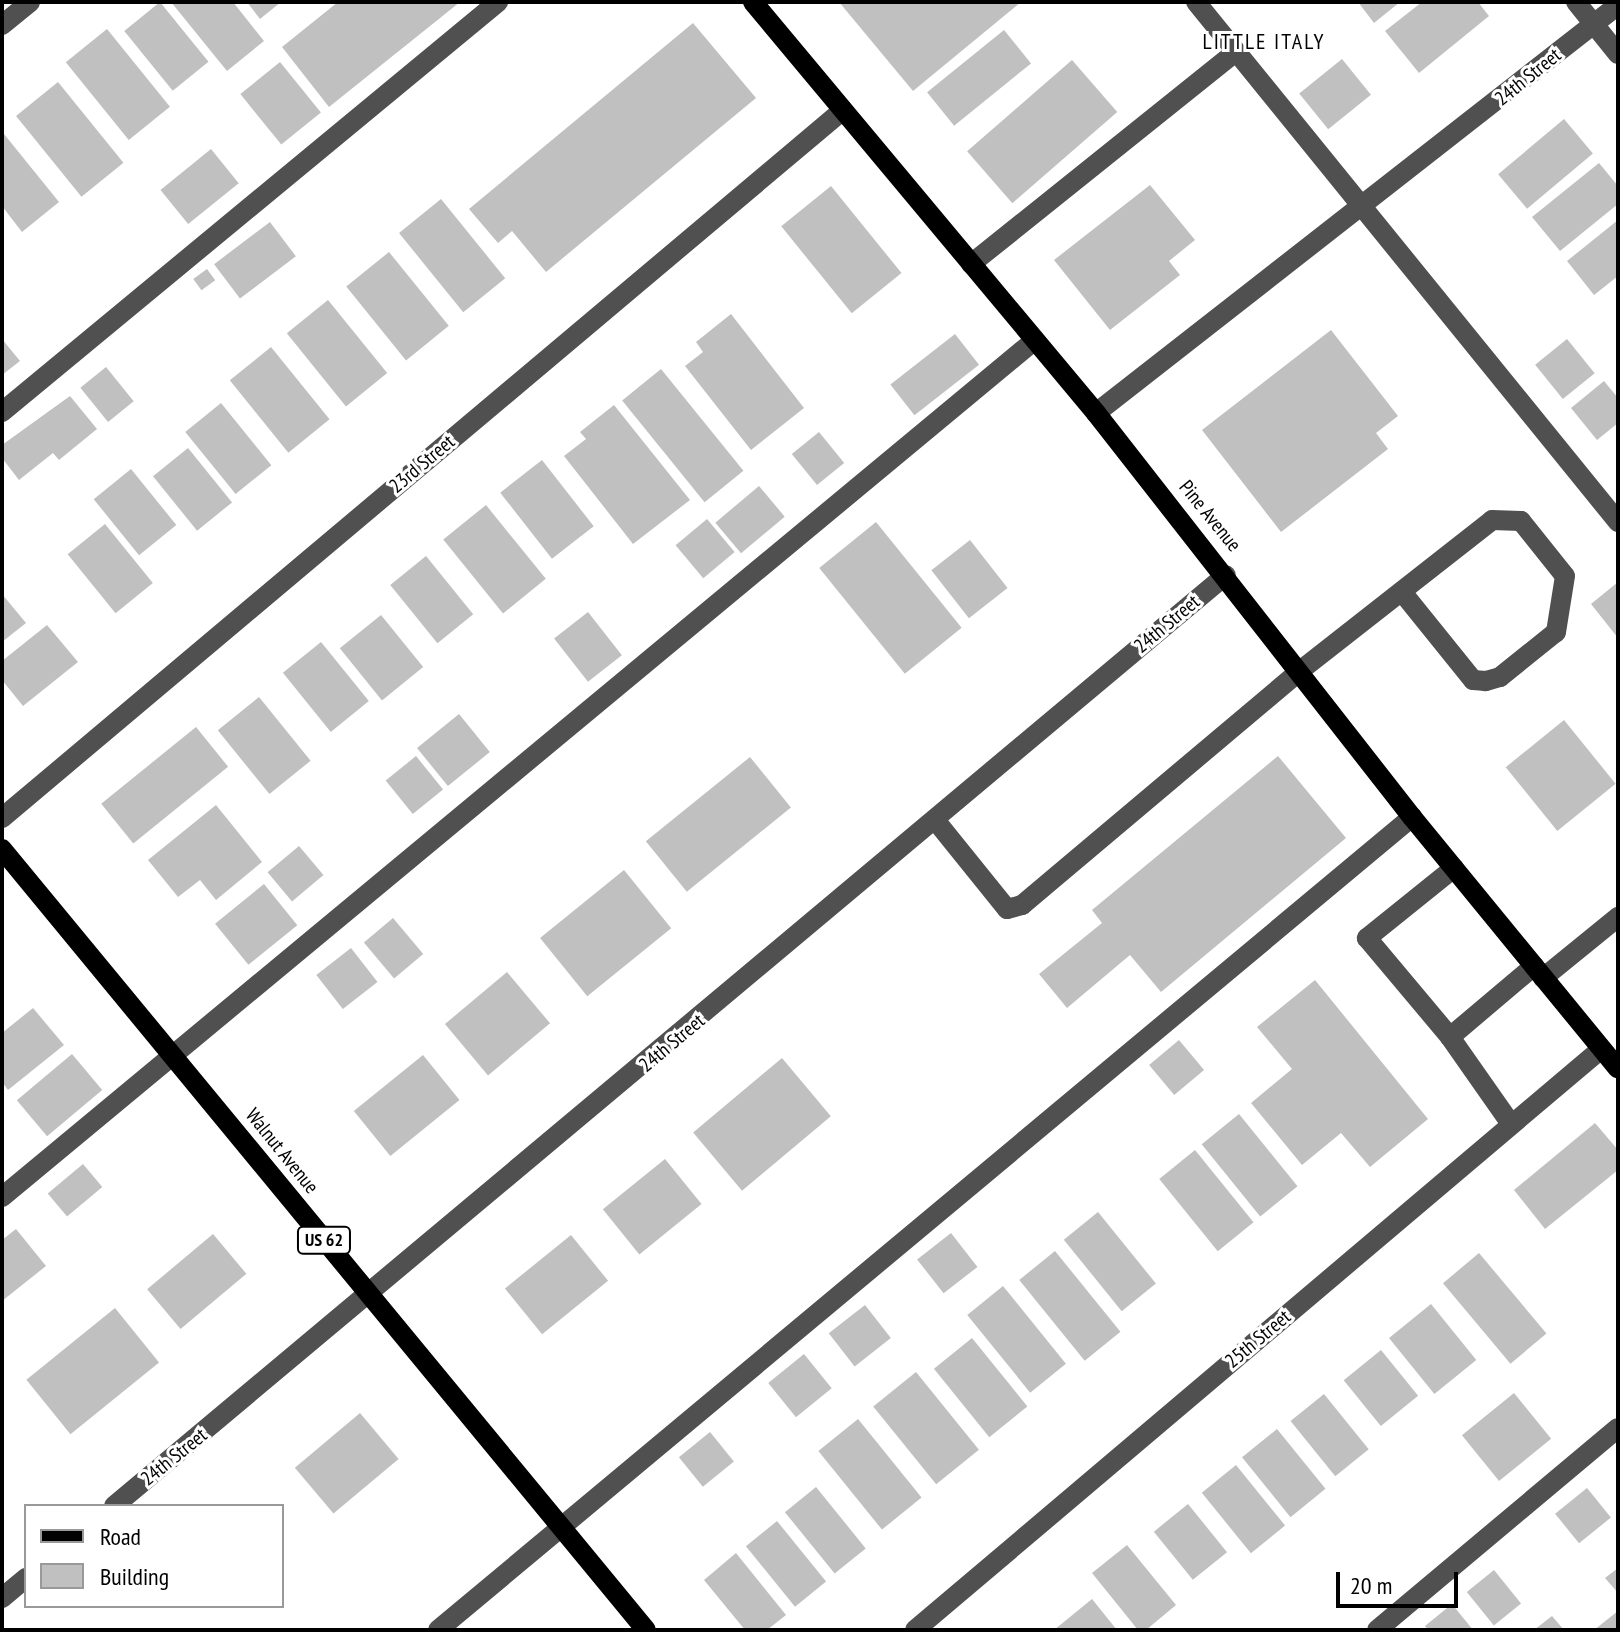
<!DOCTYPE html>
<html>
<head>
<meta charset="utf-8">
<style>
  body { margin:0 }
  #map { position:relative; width:1620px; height:1632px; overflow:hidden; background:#fff; font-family:"PT Sans Narrow",sans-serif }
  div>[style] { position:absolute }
  .building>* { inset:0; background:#c0c0c0; transform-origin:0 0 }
  .minor>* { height:20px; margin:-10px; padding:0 10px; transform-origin:10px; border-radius:10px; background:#505050 }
  .major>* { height:20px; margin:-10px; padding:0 10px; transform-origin:10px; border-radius:10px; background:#000 }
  span { translate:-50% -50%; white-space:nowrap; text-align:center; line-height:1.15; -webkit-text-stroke:6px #fff; paint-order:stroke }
  .shield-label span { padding:2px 6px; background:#fff; border:2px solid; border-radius:6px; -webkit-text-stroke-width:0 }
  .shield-label { font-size:18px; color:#000; font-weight:700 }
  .street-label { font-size:20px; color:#000 }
  .neighbourhood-label { font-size:22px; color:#000; letter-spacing:2px }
  .frame { position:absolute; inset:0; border:4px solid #000; pointer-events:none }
  .legend { position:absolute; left:24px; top:1504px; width:260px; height:104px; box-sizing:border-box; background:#fff; border:2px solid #999; margin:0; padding:10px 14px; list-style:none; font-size:24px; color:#000 }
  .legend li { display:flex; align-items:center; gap:16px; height:40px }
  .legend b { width:40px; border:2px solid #999 }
  .scale { position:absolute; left:1336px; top:1572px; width:122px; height:36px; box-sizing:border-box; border:4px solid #000; border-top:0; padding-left:10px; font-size:24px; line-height:28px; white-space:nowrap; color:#000; -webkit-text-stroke:6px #fff; paint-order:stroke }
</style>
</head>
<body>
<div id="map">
  <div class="building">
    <i style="left:160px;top:2px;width:77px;height:46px;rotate:51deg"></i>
    <i style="clip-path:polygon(171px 2px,233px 2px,264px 41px,227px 71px)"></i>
    <i style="clip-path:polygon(247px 2px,281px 2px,260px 19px)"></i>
    <i style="clip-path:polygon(338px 2px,460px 2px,329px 107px,282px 47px)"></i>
    <i style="clip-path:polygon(839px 2px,1021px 2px,913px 91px)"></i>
    <i style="clip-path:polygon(1358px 2px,1400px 2px,1374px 23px)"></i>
    <i style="clip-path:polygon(1422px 2px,1478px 2px,1489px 16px,1419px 73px,1385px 31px)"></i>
    <i style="clip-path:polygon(693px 23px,756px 98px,546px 272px,512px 231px,498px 243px,469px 209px)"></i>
    <i style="left:107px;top:29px;width:100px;height:53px;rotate:51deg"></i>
    <i style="left:1004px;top:30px;width:43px;height:99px;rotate:51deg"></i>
    <i style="left:1342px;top:59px;width:46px;height:55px;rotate:51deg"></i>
    <i style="left:1072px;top:60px;width:69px;height:139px;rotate:49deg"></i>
    <i style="left:280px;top:62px;width:65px;height:51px;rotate:51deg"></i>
    <i style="left:58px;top:82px;width:104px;height:54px;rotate:51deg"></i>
    <i style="left:1564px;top:119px;width:45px;height:86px;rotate:50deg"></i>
    <i style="clip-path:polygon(4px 134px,59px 202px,22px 232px,2px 206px)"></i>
    <i style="left:211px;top:149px;width:44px;height:65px;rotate:51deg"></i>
    <i style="clip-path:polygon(1599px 163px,1618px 186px,1618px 204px,1560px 251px,1532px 217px)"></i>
    <i style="clip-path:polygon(1150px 185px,1195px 240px,1169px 261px,1180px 275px,1110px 330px,1054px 260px)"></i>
    <i style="left:831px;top:186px;width:112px;height:64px;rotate:51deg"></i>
    <i style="left:441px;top:199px;width:102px;height:54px;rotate:51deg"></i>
    <i style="clip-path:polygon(1618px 220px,1618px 276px,1594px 295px,1567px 261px)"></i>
    <i style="left:270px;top:222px;width:43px;height:70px;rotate:53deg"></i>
    <i style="left:389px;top:252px;width:95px;height:55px;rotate:51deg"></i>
    <i style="left:207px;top:269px;width:14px;height:17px;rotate:54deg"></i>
    <i style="left:328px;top:300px;width:94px;height:53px;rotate:51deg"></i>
    <i style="clip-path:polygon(731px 314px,804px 408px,751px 450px,685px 366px,703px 352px,696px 342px)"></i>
    <i style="clip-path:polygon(1331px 330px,1398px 416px,1376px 433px,1388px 449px,1281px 532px,1202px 430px)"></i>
    <i style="left:955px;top:334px;width:39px;height:82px;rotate:52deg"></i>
    <i style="clip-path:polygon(2px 339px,20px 361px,2px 375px)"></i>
    <i style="left:1567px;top:339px;width:44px;height:41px;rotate:51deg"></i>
    <i style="left:271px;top:347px;width:93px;height:53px;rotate:51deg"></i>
    <i style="left:106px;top:367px;width:44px;height:33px;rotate:51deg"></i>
    <i style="left:661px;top:369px;width:131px;height:50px;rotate:51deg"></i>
    <i style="clip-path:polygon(1604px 381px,1618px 398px,1618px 423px,1597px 440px,1571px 408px)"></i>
    <i style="clip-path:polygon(70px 396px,97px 429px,59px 460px,53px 453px,19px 480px,2px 458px,2px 445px)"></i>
    <i style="left:221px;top:403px;width:80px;height:46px;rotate:51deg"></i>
    <i style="clip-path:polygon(614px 405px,690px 500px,633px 544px,564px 456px,586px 439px,580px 432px)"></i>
    <i style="left:819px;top:432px;width:40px;height:35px;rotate:51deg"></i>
    <i style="left:188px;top:448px;width:70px;height:45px;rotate:51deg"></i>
    <i style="left:542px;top:460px;width:84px;height:53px;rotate:52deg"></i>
    <i style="left:131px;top:469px;width:72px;height:48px;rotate:51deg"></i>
    <i style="left:759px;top:486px;width:40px;height:57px;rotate:50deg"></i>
    <i style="left:486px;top:505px;width:95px;height:55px;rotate:51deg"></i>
    <i style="left:707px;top:519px;width:43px;height:41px;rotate:50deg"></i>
    <i style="left:876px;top:522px;width:136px;height:73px;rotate:51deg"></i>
    <i style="left:105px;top:524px;width:76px;height:48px;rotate:51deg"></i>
    <i style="left:970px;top:540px;width:61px;height:49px;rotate:52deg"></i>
    <i style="left:426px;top:556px;width:75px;height:46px;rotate:51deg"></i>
    <i style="clip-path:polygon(1618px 582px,1618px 638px,1591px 604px)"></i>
    <i style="clip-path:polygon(2px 594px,26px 623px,2px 642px)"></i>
    <i style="left:588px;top:612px;width:55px;height:43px;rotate:52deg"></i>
    <i style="left:381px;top:615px;width:67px;height:53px;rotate:51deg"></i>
    <i style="clip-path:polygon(47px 625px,78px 662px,23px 706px,2px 680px,2px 661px)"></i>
    <i style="left:321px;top:642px;width:76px;height:49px;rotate:51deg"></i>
    <i style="left:259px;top:697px;width:82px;height:53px;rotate:51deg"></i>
    <i style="left:459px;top:714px;width:49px;height:54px;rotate:51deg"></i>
    <i style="left:1564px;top:720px;width:82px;height:75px;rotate:51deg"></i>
    <i style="left:196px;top:727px;width:51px;height:122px;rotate:51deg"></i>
    <i style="left:416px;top:756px;width:43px;height:39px;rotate:51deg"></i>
    <i style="clip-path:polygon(1278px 756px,1346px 838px,1161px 992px,1130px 955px,1067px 1008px,1039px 974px,1102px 923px,1092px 910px)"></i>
    <i style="left:750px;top:757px;width:65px;height:134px;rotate:51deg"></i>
    <i style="clip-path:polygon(216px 805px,262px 862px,216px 900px,200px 880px,178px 897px,148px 860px)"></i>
    <i style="left:299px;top:846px;width:38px;height:41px;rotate:50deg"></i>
    <i style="left:624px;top:870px;width:75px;height:108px;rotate:51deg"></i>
    <i style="left:264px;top:884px;width:53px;height:63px;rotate:51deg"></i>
    <i style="left:393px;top:918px;width:47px;height:38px;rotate:50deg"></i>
    <i style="left:351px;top:948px;width:43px;height:44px;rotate:52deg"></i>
    <i style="left:507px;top:972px;width:67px;height:81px;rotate:50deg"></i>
    <i style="clip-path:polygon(1315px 980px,1428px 1119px,1370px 1167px,1341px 1133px,1302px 1165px,1251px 1103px,1292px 1069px,1257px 1027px)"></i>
    <i style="clip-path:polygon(33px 1008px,64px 1045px,8px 1090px,2px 1082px,2px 1033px)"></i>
    <i style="left:1179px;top:1040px;width:39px;height:39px;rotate:50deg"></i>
    <i style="left:72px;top:1054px;width:47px;height:72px;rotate:50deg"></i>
    <i style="left:423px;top:1055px;width:58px;height:89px;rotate:51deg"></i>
    <i style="left:782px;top:1058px;width:76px;height:116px;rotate:50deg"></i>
    <i style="left:1239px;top:1114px;width:93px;height:48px;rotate:51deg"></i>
    <i style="clip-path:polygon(1595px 1123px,1618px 1150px,1618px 1170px,1545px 1229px,1514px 1190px)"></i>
    <i style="left:1195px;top:1150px;width:93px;height:46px;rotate:51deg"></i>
    <i style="left:665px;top:1159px;width:58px;height:80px;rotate:51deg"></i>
    <i style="left:83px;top:1164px;width:30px;height:46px;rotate:50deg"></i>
    <i style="left:1098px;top:1212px;width:92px;height:44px;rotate:51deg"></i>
    <i style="clip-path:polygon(16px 1229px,46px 1266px,2px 1301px,2px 1240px)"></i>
    <i style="left:951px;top:1233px;width:43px;height:43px;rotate:52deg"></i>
    <i style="left:213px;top:1234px;width:52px;height:86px;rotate:50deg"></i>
    <i style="left:571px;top:1235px;width:59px;height:85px;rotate:51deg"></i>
    <i style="left:1055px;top:1251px;width:104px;height:46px;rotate:51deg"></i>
    <i style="left:1479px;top:1253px;width:105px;height:47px;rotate:50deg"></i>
    <i style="left:1003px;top:1286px;width:100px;height:46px;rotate:51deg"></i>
    <i style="left:1431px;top:1304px;width:72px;height:54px;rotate:51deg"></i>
    <i style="left:865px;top:1305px;width:42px;height:46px;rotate:52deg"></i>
    <i style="left:115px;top:1308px;width:70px;height:114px;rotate:51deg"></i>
    <i style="left:972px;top:1338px;width:88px;height:49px;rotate:51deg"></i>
    <i style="left:1381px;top:1350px;width:59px;height:48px;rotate:51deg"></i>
    <i style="left:804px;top:1354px;width:44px;height:46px;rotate:51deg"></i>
    <i style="left:916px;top:1372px;width:100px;height:55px;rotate:51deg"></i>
    <i style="left:1514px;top:1393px;width:59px;height:67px;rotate:51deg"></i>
    <i style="left:1324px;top:1394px;width:71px;height:43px;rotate:51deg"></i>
    <i style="left:360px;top:1413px;width:60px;height:85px;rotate:50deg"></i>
    <i style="left:858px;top:1419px;width:101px;height:51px;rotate:51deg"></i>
    <i style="left:1277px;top:1429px;width:77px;height:45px;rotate:51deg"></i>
    <i style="left:710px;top:1432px;width:38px;height:40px;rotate:51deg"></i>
    <i style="left:1236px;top:1465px;width:78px;height:44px;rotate:51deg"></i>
    <i style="left:816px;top:1487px;width:79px;height:40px;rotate:51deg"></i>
    <i style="left:1587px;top:1488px;width:38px;height:41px;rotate:51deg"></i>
    <i style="left:1188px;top:1504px;width:62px;height:44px;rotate:51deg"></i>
    <i style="left:777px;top:1521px;width:78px;height:40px;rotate:51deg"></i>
    <i style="clip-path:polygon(1127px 1545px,1176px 1605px,1146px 1630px,1138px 1630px,1092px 1573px)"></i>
    <i style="clip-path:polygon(736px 1553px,786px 1615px,767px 1630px,745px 1630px,704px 1580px)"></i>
    <i style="clip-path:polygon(1618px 1568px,1618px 1593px,1605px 1578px)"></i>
    <i style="left:1494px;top:1570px;width:43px;height:35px;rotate:51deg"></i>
    <i style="clip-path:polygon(1092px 1599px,1117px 1630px,1054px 1630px)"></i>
    <i style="clip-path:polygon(1452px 1604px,1473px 1630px,1428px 1630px,1425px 1626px)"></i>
    <i style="clip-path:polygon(1618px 1611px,1618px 1630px,1594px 1630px)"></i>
    <i style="clip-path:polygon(1552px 1616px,1564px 1630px,1534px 1630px)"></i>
  </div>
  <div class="minor">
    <i style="left:1196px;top:2px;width:670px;rotate:50.94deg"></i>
    <i style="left:1576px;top:2px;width:67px;rotate:51.1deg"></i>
    <i style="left:2px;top:25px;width:36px;rotate:-39deg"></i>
    <i style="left:971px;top:264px;width:339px;rotate:-38.7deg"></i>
    <i style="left:2px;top:412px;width:644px;rotate:-39.58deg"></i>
    <i style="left:1096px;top:413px;width:663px;rotate:-38.01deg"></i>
    <i style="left:2px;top:818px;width:1099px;rotate:-40.09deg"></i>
    <i style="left:936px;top:821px;width:113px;rotate:51.1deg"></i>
    <i style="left:1007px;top:909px;width:16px;rotate:-15deg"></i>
    <i style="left:1022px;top:905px;width:365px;rotate:-40.1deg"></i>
    <i style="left:1301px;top:670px;width:243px;rotate:-38.1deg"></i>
    <i style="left:1492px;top:520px;width:29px;rotate:2deg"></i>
    <i style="left:1521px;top:521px;width:70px;rotate:51.3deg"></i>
    <i style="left:1565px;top:576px;width:57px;rotate:99.1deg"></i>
    <i style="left:1556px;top:632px;width:72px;rotate:141.2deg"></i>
    <i style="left:1500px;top:677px;width:15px;rotate:164deg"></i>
    <i style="left:1486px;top:681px;width:13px;rotate:-176deg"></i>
    <i style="left:1473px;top:680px;width:113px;rotate:-128.9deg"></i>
    <i style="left:1454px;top:868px;width:112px;rotate:141.2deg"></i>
    <i style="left:1367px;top:938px;width:129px;rotate:50deg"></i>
    <i style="left:1450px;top:1037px;width:106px;rotate:55deg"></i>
    <i style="left:1543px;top:978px;width:97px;rotate:-39.1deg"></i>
    <i style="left:1450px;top:1037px;width:110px;rotate:-40.2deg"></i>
    <i style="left:2px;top:1197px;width:1342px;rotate:-39.68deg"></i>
    <i style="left:114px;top:1506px;width:1450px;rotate:-39.94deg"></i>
    <i style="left:2px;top:1598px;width:31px;rotate:-40deg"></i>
    <i style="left:438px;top:1630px;width:1269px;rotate:-39.85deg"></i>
    <i style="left:915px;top:1630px;width:899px;rotate:-40.26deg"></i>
    <i style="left:1377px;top:1630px;width:314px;rotate:-40deg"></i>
  </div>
  <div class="major">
    <i style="left:753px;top:2px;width:535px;rotate:50.15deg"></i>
    <i style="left:1096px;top:413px;width:513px;rotate:51.97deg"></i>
    <i style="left:1412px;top:817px;width:325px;rotate:50.7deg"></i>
    <i style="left:2px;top:849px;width:1012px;rotate:50.49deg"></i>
  </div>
  <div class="shield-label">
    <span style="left:324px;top:1240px">US 62</span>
  </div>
  <div class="street-label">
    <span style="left:1528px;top:77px;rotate:-39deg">24th Street</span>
    <span style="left:422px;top:464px;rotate:-40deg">23rd Street</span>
    <span style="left:1210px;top:516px;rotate:51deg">Pine Avenue</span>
    <span style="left:1167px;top:624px;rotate:-40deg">24th Street</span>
    <span style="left:672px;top:1043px;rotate:-40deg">24th Street</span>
    <span style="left:282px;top:1151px;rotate:51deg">Walnut Avenue</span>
    <span style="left:1258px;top:1339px;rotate:-40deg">25th Street</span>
    <span style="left:174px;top:1457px;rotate:-39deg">24th Street</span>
  </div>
  <div class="neighbourhood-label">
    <span style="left:1264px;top:42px">LITTLE ITALY</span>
  </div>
  <div class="frame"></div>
  <ul class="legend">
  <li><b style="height:10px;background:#000"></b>Road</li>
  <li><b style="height:22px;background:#c0c0c0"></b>Building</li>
  </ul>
  <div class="scale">20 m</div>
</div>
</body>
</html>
